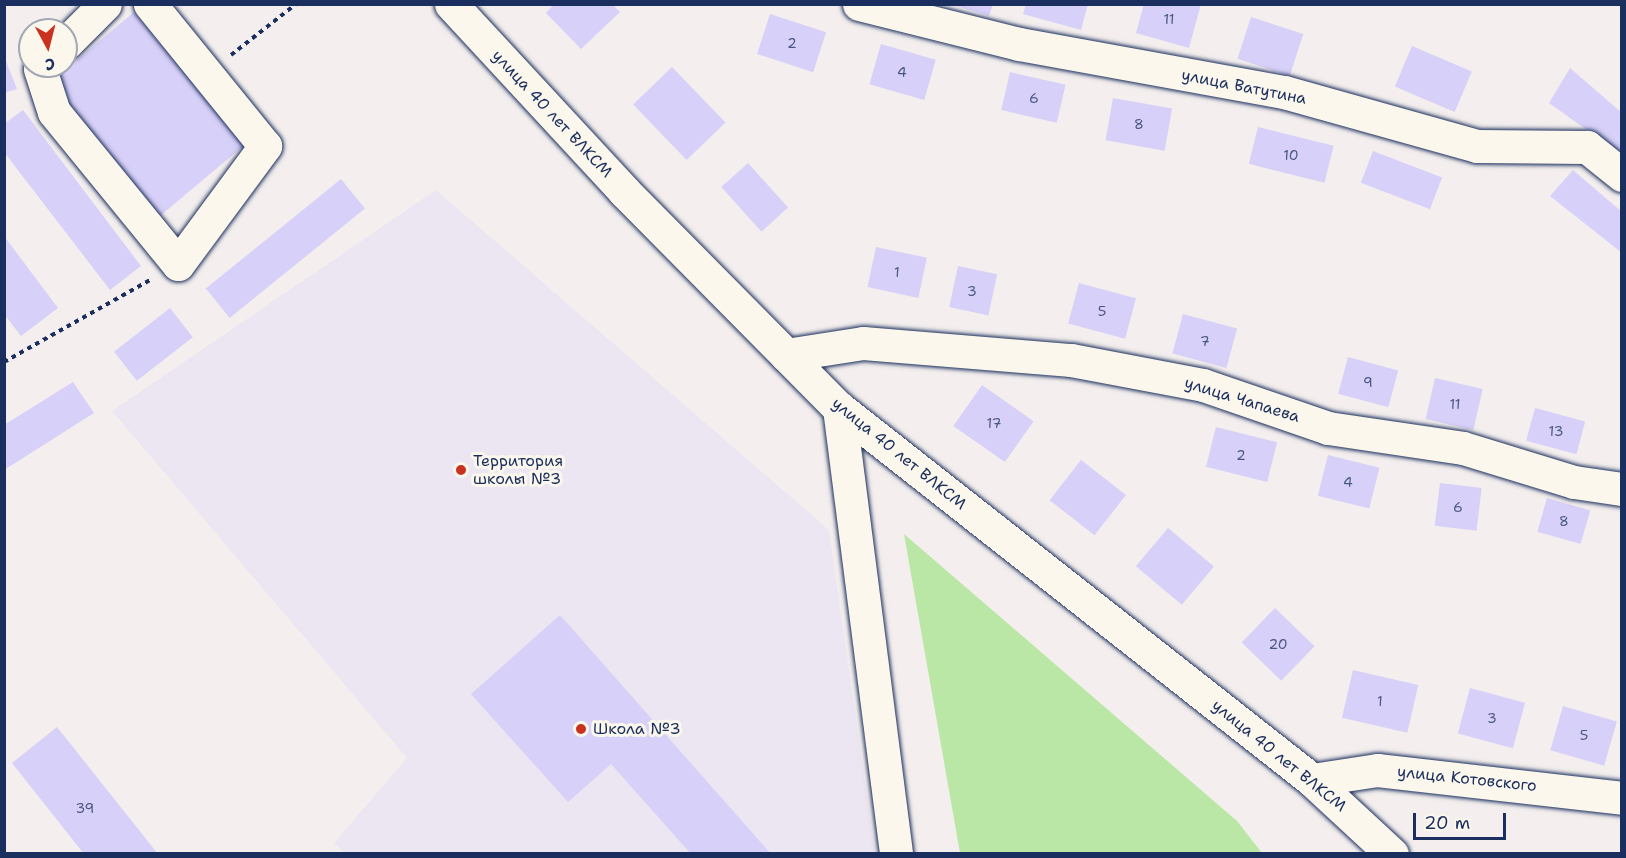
<!DOCTYPE html>
<html>
<head>
<meta charset="utf-8">
<style>
  body { margin:0 }
  #map { position:relative; width:1626px; height:858px; overflow:hidden; background:#f4efee; font-family:"Shantell Sans",sans-serif }
  div>[style] { position:absolute }
  .built>* { inset:0; background:#ebe6f1 }
  .green>* { inset:0; background:#bae7a6 }
  .building>* { inset:0; background:#d7d0f8; transform-origin:0 0 }
  .path>* { height:4px; margin-top:-2px; transform-origin:0; background:repeating-linear-gradient(90deg,#1b2f5e 0 4.5px,transparent 0 9px) }
  .roads { filter:drop-shadow(0 0 2px #1b2f5e) drop-shadow(0 0 2px #1b2f5e) }
  .street>* { height:33px; margin:-16.5px; padding:0 16.5px; transform-origin:16.5px; border-radius:16.5px; background:#fbf7ec }
  .secondary>* { height:33px; margin:-16.5px; padding:0 16.5px; transform-origin:16.5px; border-radius:16.5px; background:#fbf7ec }
  .dots>* { width:16px; height:16px; translate:-50% -50%; box-sizing:border-box; border:3px solid #fbf7ec; border-radius:50% }
  span { translate:-50% -50%; white-space:nowrap; text-align:center; line-height:1.15; -webkit-text-stroke:6px #fbf7ec; paint-order:stroke }
  .number-label { font-size:14px; color:#4a5784 }
  .number-label span { -webkit-text-stroke-width:0 }
  .street-label { font-size:16px; color:#1b2f5e }
  .poi-label { font-size:16px; color:#1b2f5e }
  .left { translate:0 -50%; text-align:left }
  .frame { position:absolute; inset:0; border:6px solid #1b2f5e; pointer-events:none }
  .north { position:absolute; left:18px; top:18px; width:60px; height:60px; box-sizing:border-box; background:#fbf7ec; border:2px solid #a1a7b3; border-radius:50%; rotate:173deg; font-size:16px; font-weight:700; line-height:24px; text-align:center; color:#1b2f5e }
  .north::after { content:''; display:block; margin:auto; width:21px; height:27px; background:#c8321e; clip-path:polygon(50% 0,100% 100%,50% 72%,0 100%) }
  .scale { position:absolute; left:1413px; top:813px; width:93px; height:27px; box-sizing:border-box; border:3px solid #1b2f5e; border-top:0; padding-left:8px; font-size:18px; line-height:21px; white-space:nowrap; color:#1b2f5e; -webkit-text-stroke:4px #fbf7ec; paint-order:stroke }
</style>
</head>
<body>
<div id="map">
  <div class="built">
    <i style="clip-path:polygon(436px 190px,829px 530px,875px 853px,344px 853px,334px 843px,407px 758px,112px 411px)"></i>
  </div>
  <div class="green">
    <i style="clip-path:polygon(904px 534px,1237px 821px,1262px 853px,960px 853px)"></i>
  </div>
  <div class="building">
    <i style="clip-path:polygon(554px 4px,612px 4px,620px 12px,581px 49px,546px 13px)"></i>
    <i style="clip-path:polygon(950px 4px,993px 4px,989px 16px)"></i>
    <i style="clip-path:polygon(1026px 4px,1088px 4px,1081px 30px,1023px 14px)"></i>
    <i style="clip-path:polygon(1144px 4px,1201px 4px,1189px 48px,1136px 33px)"></i>
    <i style="left:134px;top:12px;width:173px;height:112px;rotate:50deg"></i>
    <i style="left:770px;top:14px;width:59px;height:42px;rotate:18deg"></i>
    <i style="left:1251px;top:17px;width:55px;height:44px;rotate:18deg"></i>
    <i style="left:881px;top:44px;width:57px;height:42px;rotate:16deg"></i>
    <i style="left:1412px;top:46px;width:65px;height:44px;rotate:23deg"></i>
    <i style="clip-path:polygon(4px 56px,17px 89px,4px 93px)"></i>
    <i style="left:672px;top:67px;width:77px;height:54px;rotate:46deg"></i>
    <i style="clip-path:polygon(1570px 68px,1622px 113px,1622px 155px,1549px 103px)"></i>
    <i style="left:1010px;top:72px;width:57px;height:39px;rotate:13deg"></i>
    <i style="left:1113px;top:98px;width:60px;height:43px;rotate:10deg"></i>
    <i style="clip-path:polygon(23px 110px,141px 266px,110px 290px,4px 152px,4px 124px)"></i>
    <i style="left:1258px;top:127px;width:78px;height:38px;rotate:14deg"></i>
    <i style="left:1373px;top:151px;width:74px;height:34px;rotate:21deg"></i>
    <i style="left:748px;top:163px;width:60px;height:36px;rotate:48deg"></i>
    <i style="clip-path:polygon(1573px 170px,1622px 212px,1622px 253px,1550px 196px)"></i>
    <i style="left:341px;top:179px;width:38px;height:174px;rotate:51deg"></i>
    <i style="clip-path:polygon(4px 236px,58px 308px,21px 336px,4px 314px)"></i>
    <i style="left:876px;top:247px;width:52px;height:41px;rotate:12deg"></i>
    <i style="left:958px;top:266px;width:40px;height:42px;rotate:12deg"></i>
    <i style="left:1079px;top:283px;width:59px;height:42px;rotate:15deg"></i>
    <i style="left:170px;top:308px;width:37px;height:71px;rotate:52deg"></i>
    <i style="left:1183px;top:314px;width:56px;height:41px;rotate:15deg"></i>
    <i style="left:1348px;top:357px;width:52px;height:38px;rotate:15deg"></i>
    <i style="left:1435px;top:378px;width:49px;height:42px;rotate:13deg"></i>
    <i style="clip-path:polygon(73px 382px,94px 413px,4px 470px,4px 425px)"></i>
    <i style="left:982px;top:385px;width:63px;height:50px;rotate:35deg"></i>
    <i style="left:1535px;top:408px;width:52px;height:34px;rotate:15deg"></i>
    <i style="left:1216px;top:427px;width:63px;height:41px;rotate:14deg"></i>
    <i style="left:1328px;top:455px;width:53px;height:42px;rotate:14deg"></i>
    <i style="left:1081px;top:460px;width:57px;height:51px;rotate:38deg"></i>
    <i style="left:1440px;top:483px;width:42px;height:43px;rotate:7deg"></i>
    <i style="left:1547px;top:498px;width:45px;height:35px;rotate:16deg"></i>
    <i style="left:1168px;top:528px;width:60px;height:50px;rotate:40deg"></i>
    <i style="left:1275px;top:608px;width:55px;height:48px;rotate:44deg"></i>
    <i style="clip-path:polygon(560px 615px,771px 854px,691px 854px,611px 764px,568px 802px,471px 694px)"></i>
    <i style="left:1353px;top:670px;width:67px;height:49px;rotate:13deg"></i>
    <i style="left:1470px;top:688px;width:57px;height:47px;rotate:15deg"></i>
    <i style="left:1563px;top:706px;width:56px;height:46px;rotate:16deg"></i>
    <i style="clip-path:polygon(57px 727px,158px 854px,84px 854px,12px 763px)"></i>
  </div>
  <div class="path">
    <i style="left:231px;top:55px;width:83px;rotate:-38.1deg"></i>
    <i style="left:4px;top:362px;width:167px;rotate:-29.3deg"></i>
  </div>
  <div class="roads">
    <div class="street">
      <i style="left:859px;top:4px;width:165px;rotate:14deg"></i>
      <i style="left:1019px;top:44px;width:269px;rotate:10.3deg"></i>
      <i style="left:1284px;top:92px;width:200px;rotate:15.6deg"></i>
      <i style="left:1477px;top:146px;width:110px;rotate:0.5deg"></i>
      <i style="left:1587px;top:147px;width:45px;rotate:38.7deg"></i>
      <i style="left:66px;top:43px;width:55px;rotate:-45deg"></i>
      <i style="left:43px;top:66px;width:4px;rotate:135deg"></i>
      <i style="left:40px;top:69px;width:45px;rotate:72deg"></i>
      <i style="left:54px;top:112px;width:196px;rotate:50.8deg"></i>
      <i style="left:178px;top:264px;width:147px;rotate:-53.6deg"></i>
      <i style="left:265px;top:146px;width:183px;rotate:-129deg"></i>
      <i style="left:786px;top:355px;width:78px;rotate:-8.9deg"></i>
      <i style="left:863px;top:343px;width:209px;rotate:4.7deg"></i>
      <i style="left:1071px;top:360px;width:134px;rotate:10.7deg"></i>
      <i style="left:1203px;top:385px;width:132px;rotate:19deg"></i>
      <i style="left:1328px;top:428px;width:136px;rotate:8.4deg"></i>
      <i style="left:1463px;top:448px;width:116px;rotate:17deg"></i>
      <i style="left:1574px;top:482px;width:49px;rotate:8.3deg"></i>
      <i style="left:839px;top:408px;width:450px;rotate:82.7deg"></i>
      <i style="left:1312px;top:780px;width:66px;rotate:-8.7deg"></i>
      <i style="left:1377px;top:770px;width:247px;rotate:6.5deg"></i>
    </div>
    <div class="secondary">
      <i style="left:451px;top:4px;width:255px;rotate:47.2deg"></i>
      <i style="left:624px;top:191px;width:305px;rotate:45.3deg"></i>
      <i style="left:839px;top:408px;width:602px;rotate:38.18deg"></i>
      <i style="left:1312px;top:780px;width:109px;rotate:42.8deg"></i>
    </div>
  </div>
  <div class="dots">
    <i style="left:461px;top:470px;background:#c8321e"></i>
    <i style="left:581px;top:729px;background:#c8321e"></i>
  </div>
  <div class="number-label">
    <span style="left:1169px;top:19px">11</span>
    <span style="left:792px;top:43px">2</span>
    <span style="left:902px;top:72px">4</span>
    <span style="left:1034px;top:98px">6</span>
    <span style="left:1139px;top:124px">8</span>
    <span style="left:1291px;top:155px">10</span>
    <span style="left:897px;top:272px">1</span>
    <span style="left:972px;top:291px">3</span>
    <span style="left:1102px;top:311px">5</span>
    <span style="left:1205px;top:341px">7</span>
    <span style="left:1368px;top:382px">9</span>
    <span style="left:1455px;top:404px">11</span>
    <span style="left:994px;top:423px">17</span>
    <span style="left:1556px;top:431px">13</span>
    <span style="left:1241px;top:455px">2</span>
    <span style="left:1348px;top:482px">4</span>
    <span style="left:1458px;top:507px">6</span>
    <span style="left:1564px;top:521px">8</span>
    <span style="left:1278px;top:644px">20</span>
    <span style="left:1380px;top:701px">1</span>
    <span style="left:1492px;top:718px">3</span>
    <span style="left:1584px;top:735px">5</span>
    <span style="left:85px;top:808px">39</span>
  </div>
  <div class="street-label">
    <span style="left:1244px;top:87px;rotate:11deg">улица Ватутина</span>
    <span style="left:552px;top:114px;rotate:47deg">улица 40 лет ВЛКСМ</span>
    <span style="left:1242px;top:400px;rotate:17deg">улица Чапаева</span>
    <span style="left:899px;top:454px;rotate:39deg">улица 40 лет ВЛКСМ</span>
    <span style="left:1279px;top:756px;rotate:39deg">улица 40 лет ВЛКСМ</span>
    <span style="left:1467px;top:779px;rotate:6deg">улица Котовского</span>
  </div>
  <div class="poi-label">
    <span class="left" style="left:473px;top:470px">Территория<br>школы №3</span>
    <span class="left" style="left:593px;top:729px">Школа №3</span>
  </div>
  <div class="frame"></div>
  <div class="north">С</div>
  <div class="scale">20 m</div>
</div>
</body>
</html>
